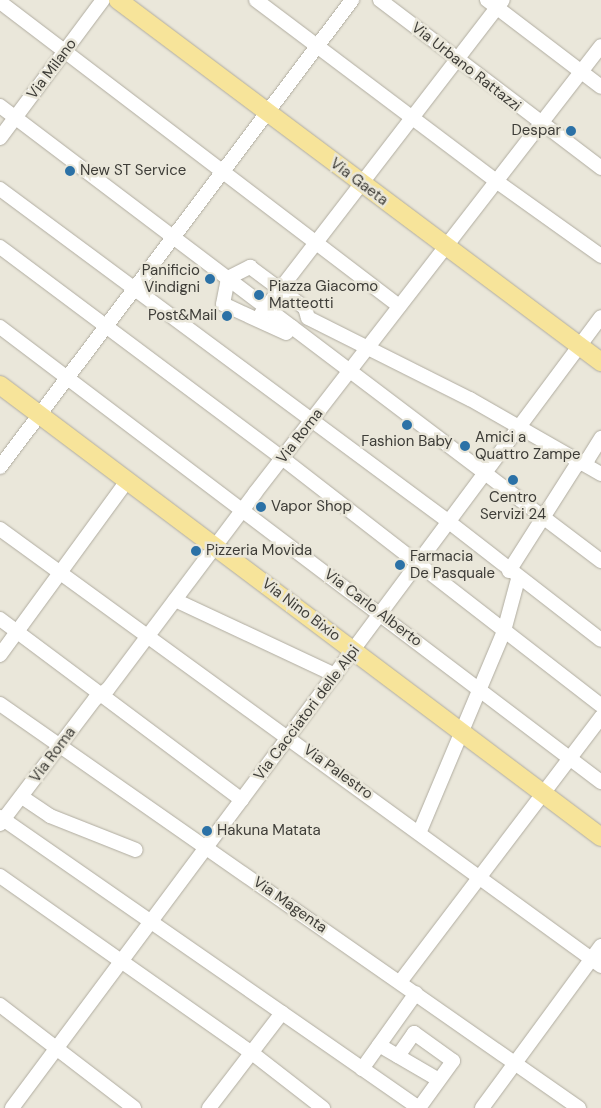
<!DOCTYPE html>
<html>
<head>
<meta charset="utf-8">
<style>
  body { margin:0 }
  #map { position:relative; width:601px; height:1108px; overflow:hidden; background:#eae7da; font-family:"DM Sans",sans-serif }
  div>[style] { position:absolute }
  .roads { filter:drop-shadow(0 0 1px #b0aca0) drop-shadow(0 0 1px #b0aca0) }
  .minor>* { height:14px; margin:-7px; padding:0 7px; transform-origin:7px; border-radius:7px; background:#fff }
  .major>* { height:18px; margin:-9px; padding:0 9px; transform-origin:9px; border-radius:9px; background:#f7e49a }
  .dots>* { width:14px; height:14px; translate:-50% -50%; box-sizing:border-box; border:2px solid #eae7da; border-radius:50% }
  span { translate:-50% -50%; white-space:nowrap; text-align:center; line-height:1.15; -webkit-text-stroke:5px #eae7da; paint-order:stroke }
  .street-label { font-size:15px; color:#3e3d38 }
  .poi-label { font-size:15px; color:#3e3d38 }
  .right { translate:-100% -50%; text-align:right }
  .left { translate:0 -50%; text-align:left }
</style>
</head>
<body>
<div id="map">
  <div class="roads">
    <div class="minor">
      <i style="left:256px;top:0;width:301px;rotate:37deg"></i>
      <i style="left:496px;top:181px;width:129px;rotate:35.5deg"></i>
      <i style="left:380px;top:0;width:278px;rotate:37.2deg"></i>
      <i style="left:487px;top:0;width:143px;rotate:37.3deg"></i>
      <i style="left:0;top:2px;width:502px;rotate:37.3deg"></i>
      <i style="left:0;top:106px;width:754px;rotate:37.13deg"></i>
      <i style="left:0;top:138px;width:172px;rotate:-53.3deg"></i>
      <i style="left:0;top:189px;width:559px;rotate:36.56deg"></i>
      <i style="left:449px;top:522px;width:192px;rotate:37.8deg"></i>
      <i style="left:0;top:247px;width:352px;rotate:36.8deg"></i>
      <i style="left:282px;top:458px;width:403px;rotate:37.8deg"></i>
      <i style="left:261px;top:314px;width:396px;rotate:-52.4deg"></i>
      <i style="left:0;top:327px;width:754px;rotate:37.13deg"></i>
      <i style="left:292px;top:327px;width:8px;rotate:135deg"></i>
      <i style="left:286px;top:333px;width:69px;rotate:-155.3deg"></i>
      <i style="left:223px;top:304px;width:26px;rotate:-79deg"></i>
      <i style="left:228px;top:278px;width:25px;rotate:-27deg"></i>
      <i style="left:250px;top:267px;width:69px;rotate:36.7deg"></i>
      <i style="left:305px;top:308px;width:10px;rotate:73deg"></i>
      <i style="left:308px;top:318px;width:181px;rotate:26.6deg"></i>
      <i style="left:470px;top:399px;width:151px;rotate:29.8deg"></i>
      <i style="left:0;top:467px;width:585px;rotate:-52.99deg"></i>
      <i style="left:0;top:529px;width:743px;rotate:36.02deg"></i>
      <i style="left:509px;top:571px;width:125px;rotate:-57.5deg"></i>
      <i style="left:576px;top:466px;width:14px;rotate:-30deg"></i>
      <i style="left:588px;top:459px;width:25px;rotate:-58deg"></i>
      <i style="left:175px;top:600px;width:177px;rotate:25.1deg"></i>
      <i style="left:0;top:619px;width:302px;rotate:36.8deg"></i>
      <i style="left:0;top:655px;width:215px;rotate:-53.9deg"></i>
      <i style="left:0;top:704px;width:706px;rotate:34.91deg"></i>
      <i style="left:22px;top:797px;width:34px;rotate:34deg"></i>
      <i style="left:50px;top:816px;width:92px;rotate:21.6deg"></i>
      <i style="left:0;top:817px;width:510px;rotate:34.78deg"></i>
      <i style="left:0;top:824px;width:157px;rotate:-52.8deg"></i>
      <i style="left:95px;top:699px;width:16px;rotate:-38deg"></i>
      <i style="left:108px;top:689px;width:245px;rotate:-53.1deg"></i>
      <i style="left:255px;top:493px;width:565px;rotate:-52.26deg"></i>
      <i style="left:420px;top:831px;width:217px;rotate:-67.2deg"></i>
      <i style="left:504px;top:631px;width:54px;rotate:-74.9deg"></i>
      <i style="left:0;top:876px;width:308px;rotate:35.1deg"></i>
      <i style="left:252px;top:1053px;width:90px;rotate:37.8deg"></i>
      <i style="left:400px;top:982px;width:333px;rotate:-52.8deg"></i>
      <i style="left:0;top:1005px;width:169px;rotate:37.5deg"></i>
      <i style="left:379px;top:1045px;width:69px;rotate:30.3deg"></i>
      <i style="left:398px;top:1056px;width:28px;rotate:-55deg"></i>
      <i style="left:414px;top:1033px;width:48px;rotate:35.7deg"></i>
      <i style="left:453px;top:1061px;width:58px;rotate:125.9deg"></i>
      <i style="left:362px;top:1069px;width:93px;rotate:-54.6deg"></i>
      <i style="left:12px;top:1108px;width:986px;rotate:-53.33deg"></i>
      <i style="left:209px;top:1108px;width:120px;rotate:-52.5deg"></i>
      <i style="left:482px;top:1108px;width:201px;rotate:-53.7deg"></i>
    </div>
    <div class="major">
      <i style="left:118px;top:0;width:604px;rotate:36.85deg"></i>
      <i style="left:0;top:385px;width:752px;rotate:36.95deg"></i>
    </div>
  </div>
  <div class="dots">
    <i style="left:571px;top:131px;background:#2b71a6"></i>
    <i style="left:70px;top:171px;background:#2b71a6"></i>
    <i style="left:210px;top:279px;background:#2b71a6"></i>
    <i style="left:259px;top:295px;background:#2b71a6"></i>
    <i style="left:227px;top:316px;background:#2b71a6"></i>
    <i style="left:407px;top:425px;background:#2b71a6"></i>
    <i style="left:465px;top:446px;background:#2b71a6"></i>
    <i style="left:513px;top:480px;background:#2b71a6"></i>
    <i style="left:261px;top:507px;background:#2b71a6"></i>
    <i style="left:196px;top:551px;background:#2b71a6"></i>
    <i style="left:400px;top:565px;background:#2b71a6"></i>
    <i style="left:207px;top:831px;background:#2b71a6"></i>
  </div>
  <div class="street-label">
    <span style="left:466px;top:67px;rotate:38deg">Via Urbano Rattazzi</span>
    <span style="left:52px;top:69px;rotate:-53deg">Via Milano</span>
    <span style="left:359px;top:182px;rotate:37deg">Via Gaeta</span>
    <span style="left:300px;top:436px;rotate:-52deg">Via Roma</span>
    <span style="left:373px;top:608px;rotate:37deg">Via Carlo Alberto</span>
    <span style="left:301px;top:610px;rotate:37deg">Via Nino Bixio</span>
    <span style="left:307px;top:713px;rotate:-53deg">Via Cacciatori delle Alpi</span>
    <span style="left:53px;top:755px;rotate:-53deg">Via Roma</span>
    <span style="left:338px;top:772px;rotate:36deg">Via Palestro</span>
    <span style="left:290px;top:905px;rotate:35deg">Via Magenta</span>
  </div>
  <div class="poi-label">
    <span class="right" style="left:561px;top:131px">Despar</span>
    <span class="left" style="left:80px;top:171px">New ST Service</span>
    <span class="right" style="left:200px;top:279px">Panificio<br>Vindigni</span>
    <span class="left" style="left:269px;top:295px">Piazza Giacomo<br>Matteotti</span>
    <span class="right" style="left:217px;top:316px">Post&amp;Mail</span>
    <span class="left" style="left:475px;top:446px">Amici a<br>Quattro Zampe</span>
    <span style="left:407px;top:442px">Fashion Baby</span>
    <span style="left:513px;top:506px">Centro<br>Servizi 24</span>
    <span class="left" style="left:271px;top:507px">Vapor Shop</span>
    <span class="left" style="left:206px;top:551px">Pizzeria Movida</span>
    <span class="left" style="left:410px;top:565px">Farmacia<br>De Pasquale</span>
    <span class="left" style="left:217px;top:831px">Hakuna Matata</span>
  </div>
</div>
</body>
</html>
